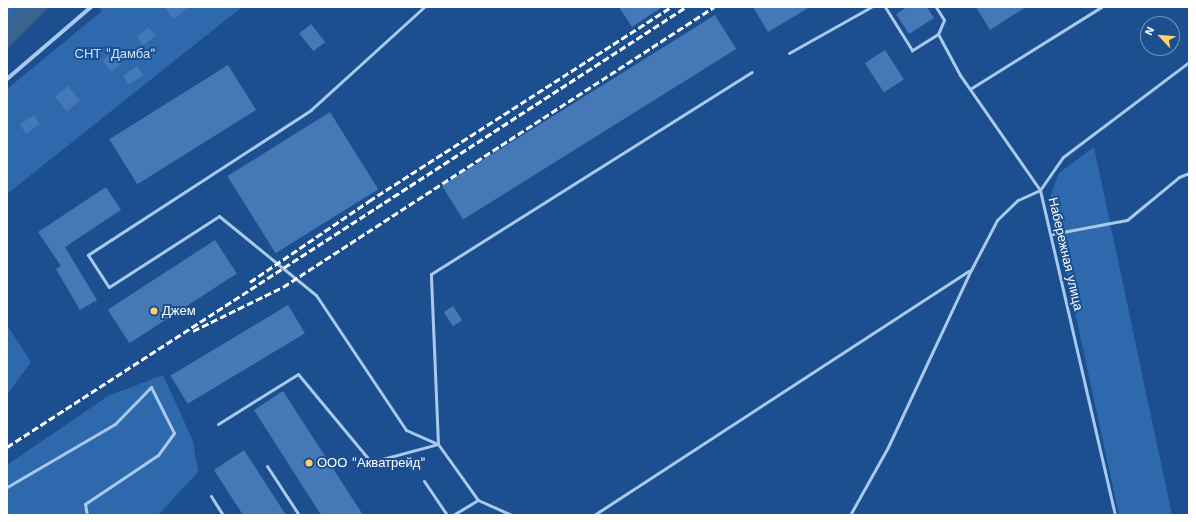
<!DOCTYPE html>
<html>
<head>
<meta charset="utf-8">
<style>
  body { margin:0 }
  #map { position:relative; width:1196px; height:522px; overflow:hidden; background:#1b4f8f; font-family:"Work Sans",sans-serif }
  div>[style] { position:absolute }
  .green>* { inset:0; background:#2e69ad }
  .water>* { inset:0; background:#3c6290 }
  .building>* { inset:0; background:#4478b7; transform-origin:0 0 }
  .lane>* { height:3px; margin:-1.5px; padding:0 1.5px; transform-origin:1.5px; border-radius:1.5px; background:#a9c9ee }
  .street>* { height:4px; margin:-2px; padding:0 2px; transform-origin:2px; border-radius:2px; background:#a9c9ee }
  .rail>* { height:3px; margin-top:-1.5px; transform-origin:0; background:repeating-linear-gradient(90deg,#fff 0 7px,transparent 0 10px) }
  .dots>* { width:11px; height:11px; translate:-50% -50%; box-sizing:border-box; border:2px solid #1b4f8f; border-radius:50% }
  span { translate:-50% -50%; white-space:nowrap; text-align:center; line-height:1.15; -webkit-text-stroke:4px #1b4f8f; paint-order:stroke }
  .park-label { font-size:13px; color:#cfe3fa }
  .street-label { font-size:13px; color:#fff }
  .poi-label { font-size:13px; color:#fff }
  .left { translate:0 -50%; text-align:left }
  .frame { position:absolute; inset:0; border:8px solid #fff; pointer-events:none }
  .north { position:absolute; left:1140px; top:16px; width:40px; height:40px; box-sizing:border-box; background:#1b4f8f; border:1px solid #7695bc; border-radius:50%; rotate:296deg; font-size:11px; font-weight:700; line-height:16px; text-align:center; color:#fff }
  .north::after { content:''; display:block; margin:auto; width:14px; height:18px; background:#ffd166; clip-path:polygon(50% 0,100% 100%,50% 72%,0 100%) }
</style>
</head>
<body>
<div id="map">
  <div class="green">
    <i style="clip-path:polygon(7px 7px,20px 7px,7px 21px)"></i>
    <i style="clip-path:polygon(99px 7px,242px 7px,7px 194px,7px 89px,102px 11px)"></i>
    <i style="clip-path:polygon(1094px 147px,1172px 515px,1119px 515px,1050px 197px,1059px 173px)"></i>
    <i style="clip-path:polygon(7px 325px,31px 362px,7px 395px)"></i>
    <i style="clip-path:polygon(163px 375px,193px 441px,198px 472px,158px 515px,7px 515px,7px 465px,108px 396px)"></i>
  </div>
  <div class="water">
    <i style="clip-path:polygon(20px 7px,49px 7px,7px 49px,7px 21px)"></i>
  </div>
  <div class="building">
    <i style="clip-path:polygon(164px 7px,188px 7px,174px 19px)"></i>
    <i style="clip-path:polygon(619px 7px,662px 7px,632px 27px)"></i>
    <i style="clip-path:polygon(753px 7px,810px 7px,768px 32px)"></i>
    <i style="clip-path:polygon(907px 7px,927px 7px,934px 18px,909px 34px,896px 14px)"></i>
    <i style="clip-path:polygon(976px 7px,1026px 7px,990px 30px)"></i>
    <i style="left:715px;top:15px;width:40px;height:322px;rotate:58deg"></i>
    <i style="left:311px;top:24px;width:23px;height:15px;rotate:52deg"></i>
    <i style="left:149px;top:27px;width:11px;height:16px;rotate:52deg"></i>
    <i style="left:885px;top:50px;width:35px;height:24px;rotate:57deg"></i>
    <i style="left:114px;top:52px;width:14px;height:14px;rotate:54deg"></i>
    <i style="left:228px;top:65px;width:53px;height:140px;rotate:58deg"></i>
    <i style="left:137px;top:66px;width:11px;height:17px;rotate:56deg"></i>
    <i style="left:68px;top:86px;width:19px;height:17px;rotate:51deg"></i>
    <i style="left:330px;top:112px;width:91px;height:121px;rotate:58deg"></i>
    <i style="left:34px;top:115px;width:11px;height:17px;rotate:56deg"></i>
    <i style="clip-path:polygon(106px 187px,121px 210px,65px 247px,97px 300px,80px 310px,56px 269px,61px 266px,38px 232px)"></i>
    <i style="left:215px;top:240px;width:40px;height:128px;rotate:57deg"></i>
    <i style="left:288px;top:305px;width:33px;height:137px;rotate:59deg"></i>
    <i style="left:453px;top:306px;width:17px;height:11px;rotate:57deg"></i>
    <i style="clip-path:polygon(283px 391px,363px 515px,321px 515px,254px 410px)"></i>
    <i style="clip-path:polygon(244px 450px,286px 515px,243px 515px,214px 470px)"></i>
  </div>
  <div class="lane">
    <i style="left:424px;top:7px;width:153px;rotate:137.7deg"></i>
    <i style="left:311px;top:110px;width:266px;rotate:147deg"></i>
    <i style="left:88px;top:255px;width:38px;rotate:57deg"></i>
    <i style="left:109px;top:287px;width:131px;rotate:-32.8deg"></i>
    <i style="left:219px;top:216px;width:125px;rotate:39.2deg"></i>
    <i style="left:316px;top:295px;width:162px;rotate:56.3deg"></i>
    <i style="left:406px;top:430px;width:35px;rotate:24deg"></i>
    <i style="left:438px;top:444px;width:69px;rotate:54.5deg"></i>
    <i style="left:936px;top:7px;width:15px;rotate:58deg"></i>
    <i style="left:944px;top:20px;width:15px;rotate:113deg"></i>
    <i style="left:789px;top:53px;width:94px;rotate:-29.3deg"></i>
    <i style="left:970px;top:89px;width:155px;rotate:-32deg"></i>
    <i style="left:1052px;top:234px;width:76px;rotate:-10.6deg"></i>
    <i style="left:1127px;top:220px;width:67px;rotate:-39.6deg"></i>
    <i style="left:1179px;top:177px;width:11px;rotate:-22deg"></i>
    <i style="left:218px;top:424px;width:94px;rotate:-32deg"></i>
    <i style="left:298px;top:374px;width:114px;rotate:50.3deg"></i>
    <i style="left:371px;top:462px;width:69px;rotate:-15deg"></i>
    <i style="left:438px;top:444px;width:170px;rotate:-92.4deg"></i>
    <i style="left:431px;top:274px;width:379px;rotate:-32.2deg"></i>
    <i style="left:267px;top:466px;width:59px;rotate:56.9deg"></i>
    <i style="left:424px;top:481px;width:41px;rotate:55.9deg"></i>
    <i style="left:7px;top:487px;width:125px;rotate:-30.3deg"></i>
    <i style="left:115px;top:424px;width:52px;rotate:-45.8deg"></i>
    <i style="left:151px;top:387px;width:51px;rotate:63.4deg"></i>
    <i style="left:174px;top:433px;width:27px;rotate:126deg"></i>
    <i style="left:158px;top:455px;width:88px;rotate:146.1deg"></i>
    <i style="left:85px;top:504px;width:11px;rotate:80deg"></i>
    <i style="left:211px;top:496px;width:22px;rotate:58deg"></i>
    <i style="left:453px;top:515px;width:29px;rotate:-31deg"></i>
    <i style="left:478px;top:500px;width:36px;rotate:24deg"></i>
    <i style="left:594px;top:515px;width:447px;rotate:-33.1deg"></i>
    <i style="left:850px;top:515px;width:78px;rotate:-60.8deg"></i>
    <i style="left:888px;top:447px;width:195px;rotate:-64.9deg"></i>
    <i style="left:971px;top:270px;width:56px;rotate:-62.5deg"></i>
    <i style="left:997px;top:220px;width:29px;rotate:-44deg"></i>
    <i style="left:1018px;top:200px;width:24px;rotate:-24deg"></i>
    <i style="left:1040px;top:190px;width:140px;rotate:-124.8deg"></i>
    <i style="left:960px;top:75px;width:47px;rotate:-118.2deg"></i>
    <i style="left:938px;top:34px;width:31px;rotate:148deg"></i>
    <i style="left:912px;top:50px;width:51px;rotate:-122.1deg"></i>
    <i style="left:1115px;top:515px;width:334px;rotate:-103deg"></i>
    <i style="left:1040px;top:190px;width:40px;rotate:-55.1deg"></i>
    <i style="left:1063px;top:157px;width:158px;rotate:-37deg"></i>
  </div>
  <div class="street">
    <i style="left:7px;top:79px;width:111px;rotate:-40.6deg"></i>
  </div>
  <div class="rail">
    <i style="left:250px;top:282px;width:144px;rotate:-34.2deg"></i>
    <i style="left:369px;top:201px;width:359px;rotate:-32.7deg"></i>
    <i style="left:193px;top:331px;width:100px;rotate:-26.1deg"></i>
    <i style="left:283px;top:287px;width:514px;rotate:-33.01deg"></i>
    <i style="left:7px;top:447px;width:809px;rotate:-32.94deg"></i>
  </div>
  <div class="dots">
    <i style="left:154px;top:311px;background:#ffd166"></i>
    <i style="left:309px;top:463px;background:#ffd166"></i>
  </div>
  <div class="park-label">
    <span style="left:115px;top:54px">СНТ "Дамба"</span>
  </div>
  <div class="street-label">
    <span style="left:1065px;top:254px;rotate:77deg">Набережная улица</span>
  </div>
  <div class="poi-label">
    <span class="left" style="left:162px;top:311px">Джем</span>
    <span class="left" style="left:317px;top:463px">ООО "Акватрейд"</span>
  </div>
  <div class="frame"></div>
  <div class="north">N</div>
</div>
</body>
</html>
